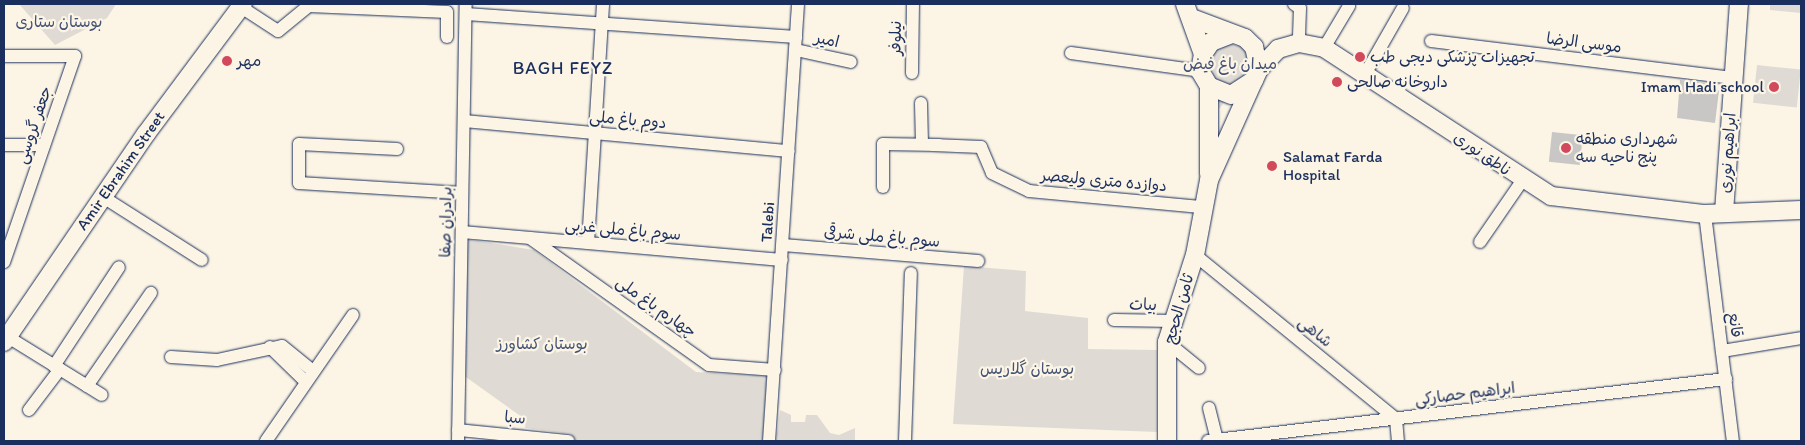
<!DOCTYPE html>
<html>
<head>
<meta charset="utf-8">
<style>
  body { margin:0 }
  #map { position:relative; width:1805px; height:445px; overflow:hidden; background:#fcf5e5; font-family:Itim,"Playpen Sans Arabic",sans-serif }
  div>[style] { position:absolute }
  .green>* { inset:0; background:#dfdbd4; transform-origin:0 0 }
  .building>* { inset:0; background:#c8c7c6; transform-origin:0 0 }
  .roads { filter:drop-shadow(0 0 1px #1b2f5e) drop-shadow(0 0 1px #1b2f5e) }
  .street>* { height:12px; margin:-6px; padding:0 6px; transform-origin:6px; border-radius:6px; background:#fcf5e5 }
  .secondary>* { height:18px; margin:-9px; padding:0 9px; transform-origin:9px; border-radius:9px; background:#fcf5e5 }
  .dots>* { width:14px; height:14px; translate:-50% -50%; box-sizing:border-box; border:2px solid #fcf5e5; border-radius:50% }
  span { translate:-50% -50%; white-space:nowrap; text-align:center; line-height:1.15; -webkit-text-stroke:4.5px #fcf5e5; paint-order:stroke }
  .park-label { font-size:16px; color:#425176 }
  .street-label { font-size:16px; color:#1b2f5e }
  .poi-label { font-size:16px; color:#1b2f5e }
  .left { translate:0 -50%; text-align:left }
  .right { translate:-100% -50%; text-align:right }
  .neighbourhood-label { font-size:18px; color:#1b2f5e; letter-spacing:1px }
  .frame { position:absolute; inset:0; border:5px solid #1b2f5e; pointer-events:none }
</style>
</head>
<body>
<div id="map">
  <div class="green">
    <i style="clip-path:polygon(19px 4px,116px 4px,107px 18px,55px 45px)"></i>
    <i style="clip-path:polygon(1770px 4px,1801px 4px,1801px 13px,1770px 10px)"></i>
    <i style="clip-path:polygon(1207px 38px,1263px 52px,1219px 109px)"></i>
    <i style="left:1757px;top:65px;width:44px;height:38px;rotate:6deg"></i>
    <i style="clip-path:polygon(466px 239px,534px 250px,696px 372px,770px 376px,764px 441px,575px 441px,571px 434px,525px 428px,526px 420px,463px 375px)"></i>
    <i style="clip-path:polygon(964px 266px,1026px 271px,1025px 311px,1088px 318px,1088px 349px,1157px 350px,1157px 432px,953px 424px)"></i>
    <i style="clip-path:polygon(780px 410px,791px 415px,791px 422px,805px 422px,806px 415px,817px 415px,830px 433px,839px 435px,855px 428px,855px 441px,776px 441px)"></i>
  </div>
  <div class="building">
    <i style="clip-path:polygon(1680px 80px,1713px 84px,1719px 91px,1715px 123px,1677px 118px)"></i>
    <i style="left:1552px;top:132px;width:31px;height:30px;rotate:6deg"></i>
  </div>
  <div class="roads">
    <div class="street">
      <i style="left:1294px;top:4px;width:7px;rotate:34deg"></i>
      <i style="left:1300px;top:8px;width:35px;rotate:92deg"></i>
      <i style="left:309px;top:6px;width:138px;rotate:2.5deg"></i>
      <i style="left:447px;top:12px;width:25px;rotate:90deg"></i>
      <i style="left:241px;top:7px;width:44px;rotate:33deg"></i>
      <i style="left:278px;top:31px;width:43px;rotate:-39.3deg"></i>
      <i style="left:466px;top:14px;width:331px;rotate:4deg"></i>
      <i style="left:1431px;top:41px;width:304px;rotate:7deg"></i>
      <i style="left:1324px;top:48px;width:49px;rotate:-59.2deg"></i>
      <i style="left:796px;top:50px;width:56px;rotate:12.3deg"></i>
      <i style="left:1071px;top:53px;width:130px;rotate:7.9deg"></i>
      <i style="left:4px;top:56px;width:71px"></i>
      <i style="left:75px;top:56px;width:218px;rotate:109deg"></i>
      <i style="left:912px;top:73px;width:69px;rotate:-89.2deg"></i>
      <i style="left:1364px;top:76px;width:78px;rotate:-60.2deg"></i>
      <i style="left:921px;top:103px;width:41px;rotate:88.6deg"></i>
      <i style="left:464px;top:121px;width:326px;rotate:5.3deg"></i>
      <i style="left:4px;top:145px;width:40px"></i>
      <i style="left:933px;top:145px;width:48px;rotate:2.4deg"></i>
      <i style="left:981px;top:147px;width:28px;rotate:67deg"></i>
      <i style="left:992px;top:173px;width:41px;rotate:25.9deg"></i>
      <i style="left:1029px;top:191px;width:175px;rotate:5.3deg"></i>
      <i style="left:397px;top:149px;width:98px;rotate:-177.1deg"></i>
      <i style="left:299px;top:144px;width:39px;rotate:90deg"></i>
      <i style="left:299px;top:183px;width:163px;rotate:3.5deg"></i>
      <i style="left:883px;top:187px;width:43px;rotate:-90deg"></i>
      <i style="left:883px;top:144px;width:56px;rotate:1deg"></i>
      <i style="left:103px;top:197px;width:117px;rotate:32.5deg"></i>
      <i style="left:1705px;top:214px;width:229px;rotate:83deg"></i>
      <i style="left:462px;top:232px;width:321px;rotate:5deg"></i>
      <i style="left:530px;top:238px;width:219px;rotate:35.4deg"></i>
      <i style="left:709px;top:365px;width:66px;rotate:4.3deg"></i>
      <i style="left:1480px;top:242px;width:74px;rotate:-55.5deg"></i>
      <i style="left:588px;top:243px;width:239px;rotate:-86.4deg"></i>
      <i style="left:783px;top:245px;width:196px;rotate:4.7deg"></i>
      <i style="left:1195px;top:255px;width:259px;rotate:39.2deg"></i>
      <i style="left:1396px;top:419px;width:22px;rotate:85deg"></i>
      <i style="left:1114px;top:320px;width:59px;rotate:1deg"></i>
      <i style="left:8px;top:337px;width:110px;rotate:31.7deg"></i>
      <i style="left:1167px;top:342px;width:41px;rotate:39.1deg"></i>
      <i style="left:270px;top:347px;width:49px;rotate:44.2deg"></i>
      <i style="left:1722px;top:351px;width:80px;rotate:-9.3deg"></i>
      <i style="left:171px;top:357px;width:46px;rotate:3.7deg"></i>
      <i style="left:217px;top:360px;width:66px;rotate:-12.2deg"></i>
      <i style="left:282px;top:346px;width:38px;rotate:39deg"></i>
      <i style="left:54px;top:366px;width:118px;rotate:-56.7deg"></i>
      <i style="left:87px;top:386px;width:113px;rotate:-55.5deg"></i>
      <i style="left:1209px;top:408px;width:34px;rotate:76deg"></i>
      <i style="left:29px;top:410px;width:51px;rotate:-52.9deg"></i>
      <i style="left:458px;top:430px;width:111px;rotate:5.7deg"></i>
      <i style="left:266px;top:441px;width:153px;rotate:-55.4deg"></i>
      <i style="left:458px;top:441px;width:437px;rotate:-89deg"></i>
      <i style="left:769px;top:441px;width:438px;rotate:-86.2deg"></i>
      <i style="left:905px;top:441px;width:168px;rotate:-88deg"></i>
      <i style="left:1208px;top:441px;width:522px;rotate:-6.83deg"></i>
    </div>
    <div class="secondary">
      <i style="left:1185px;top:4px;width:53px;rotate:70.2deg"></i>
      <i style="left:1194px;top:19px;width:54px;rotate:20.4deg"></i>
      <i style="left:1245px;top:38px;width:13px;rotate:45deg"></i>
      <i style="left:1254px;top:47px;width:23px;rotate:77deg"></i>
      <i style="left:1259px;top:69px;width:12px;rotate:114deg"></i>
      <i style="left:1254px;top:80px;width:27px;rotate:147deg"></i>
      <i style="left:1231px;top:95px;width:24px;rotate:-158deg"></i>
      <i style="left:1209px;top:86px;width:17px;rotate:-121deg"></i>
      <i style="left:1200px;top:71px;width:17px;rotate:-80deg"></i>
      <i style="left:1203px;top:54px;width:14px;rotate:-56deg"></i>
      <i style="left:1211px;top:42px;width:22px;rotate:-21deg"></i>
      <i style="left:1259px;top:69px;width:28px;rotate:-46deg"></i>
      <i style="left:1278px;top:49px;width:22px;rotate:-16deg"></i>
      <i style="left:1299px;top:43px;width:25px;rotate:11deg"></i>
      <i style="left:1324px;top:48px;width:271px;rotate:33.1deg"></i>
      <i style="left:1551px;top:196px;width:155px;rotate:6.7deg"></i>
      <i style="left:1705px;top:214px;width:96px;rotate:-2.4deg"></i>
      <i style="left:1209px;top:86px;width:88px;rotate:90deg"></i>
      <i style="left:1724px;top:212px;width:209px;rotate:-85.9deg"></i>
      <i style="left:4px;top:342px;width:252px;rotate:-55.7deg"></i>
      <i style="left:146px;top:134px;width:162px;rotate:-53.3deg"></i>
      <i style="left:1167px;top:441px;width:99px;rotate:-90deg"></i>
      <i style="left:1167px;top:342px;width:91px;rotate:-72.2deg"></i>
      <i style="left:1195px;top:255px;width:76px;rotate:-79.4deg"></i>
      <i style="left:1209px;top:180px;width:110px;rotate:-65.8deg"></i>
    </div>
  </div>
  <div class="dots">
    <i style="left:1360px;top:57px;background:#d1495b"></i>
    <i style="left:227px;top:61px;background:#d1495b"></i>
    <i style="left:1337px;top:82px;background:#d1495b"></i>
    <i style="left:1774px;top:87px;background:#d1495b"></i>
    <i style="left:1566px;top:148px;background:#d1495b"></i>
    <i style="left:1272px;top:166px;background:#d1495b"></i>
  </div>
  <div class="park-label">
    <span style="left:59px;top:22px">بوستان ستاری</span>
    <span style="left:1230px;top:64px">میدان باغ فیض</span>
    <span style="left:542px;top:344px">بوستان کشاورز</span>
    <span style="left:1027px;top:369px">بوستان گلاریس</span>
  </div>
  <div class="street-label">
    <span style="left:896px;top:38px;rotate:-89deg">نیلوفر</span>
    <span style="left:827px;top:40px;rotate:13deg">امیر</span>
    <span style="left:1584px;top:43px;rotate:7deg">موسی الرضا</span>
    <span style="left:628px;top:120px;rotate:5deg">دوم باغ ملی</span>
    <span style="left:34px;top:125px;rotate:-71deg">جعفر گروسی</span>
    <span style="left:1728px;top:153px;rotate:-86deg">ابراهیم نوری</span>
    <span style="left:1482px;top:154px;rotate:34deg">ناطق نوری</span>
    <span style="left:121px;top:171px;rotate:-55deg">Amir Ebrahim Street</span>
    <span style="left:1104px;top:181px;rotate:5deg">دوازده متری ولیعصر</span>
    <span style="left:446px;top:222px;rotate:-89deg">برادران صفا</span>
    <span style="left:768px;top:222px;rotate:-86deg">Talebi</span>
    <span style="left:623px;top:230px;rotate:5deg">سوم باغ ملی غربی</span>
    <span style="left:882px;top:237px;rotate:5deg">سوم باغ ملی شرقی</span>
    <span style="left:1143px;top:305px;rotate:1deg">بیات</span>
    <span style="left:656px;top:307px;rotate:35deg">چهارم باغ ملی</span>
    <span style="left:1179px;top:309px;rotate:-74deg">ثامن الحجج</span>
    <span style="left:1735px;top:325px;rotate:83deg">قانع</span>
    <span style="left:1315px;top:332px;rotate:39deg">شاهی</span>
    <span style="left:1465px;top:394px;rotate:-7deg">ابراهیم حصارکی</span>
    <span style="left:515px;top:418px;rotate:4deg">سبا</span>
  </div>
  <div class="poi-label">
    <span class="left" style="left:1370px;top:57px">تجهیزات پزشکی دیجی طب</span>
    <span class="left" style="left:237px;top:61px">مهر</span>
    <span class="left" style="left:1347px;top:82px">داروخانه صالحی</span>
    <span class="right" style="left:1764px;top:87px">Imam Hadi school</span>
    <span class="left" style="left:1576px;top:148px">شهرداری منطقه<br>پنج ناحیه سه</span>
    <span class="left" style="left:1283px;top:166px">Salamat Farda<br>Hospital</span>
  </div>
  <div class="neighbourhood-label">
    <span style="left:563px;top:68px">BAGH FEYZ</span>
  </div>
  <div class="frame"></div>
</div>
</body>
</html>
